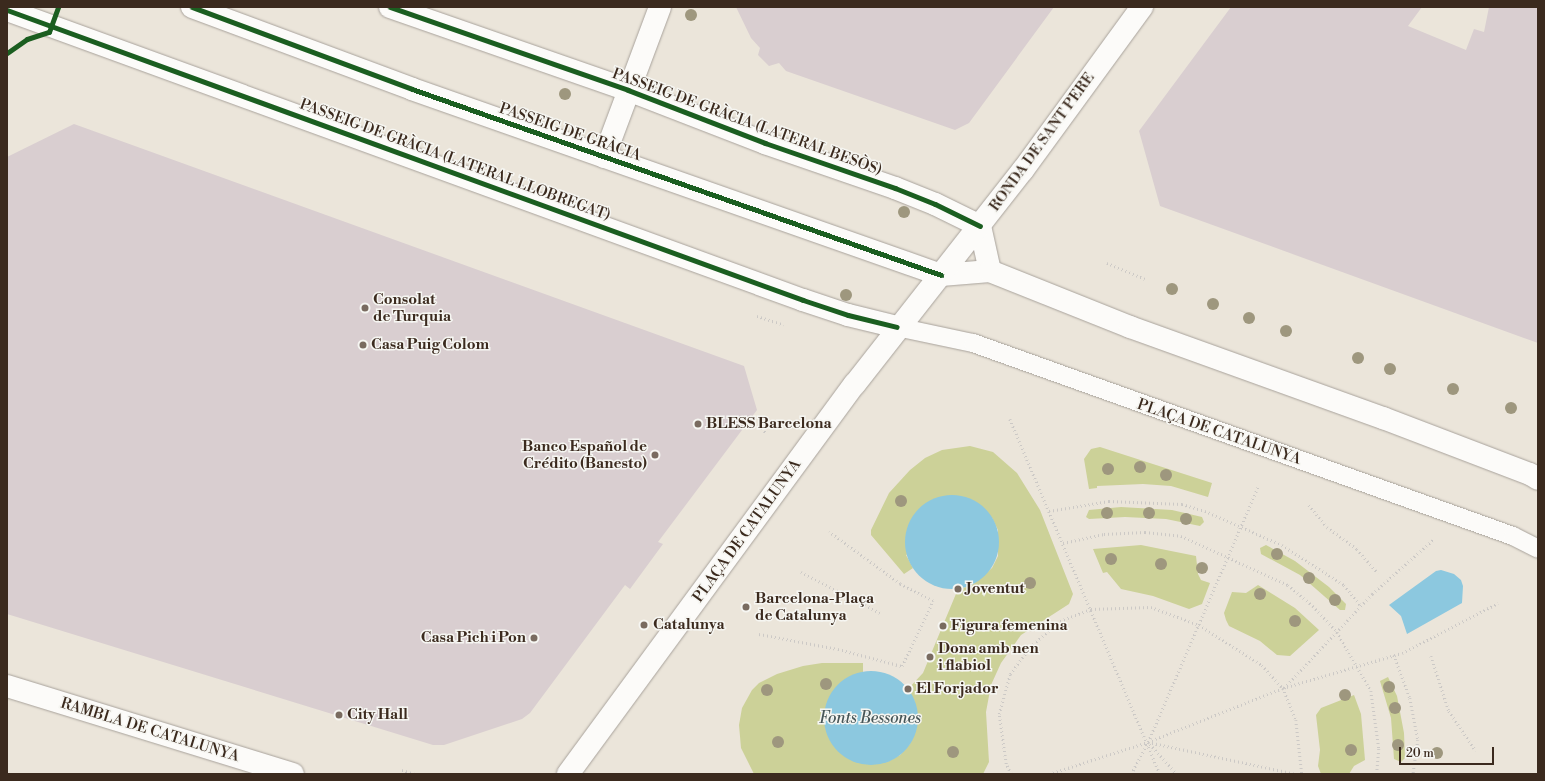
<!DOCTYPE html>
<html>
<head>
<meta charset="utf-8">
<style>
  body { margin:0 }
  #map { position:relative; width:1545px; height:781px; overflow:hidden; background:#ebe5da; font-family:"Libre Bodoni",serif }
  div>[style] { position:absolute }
  .green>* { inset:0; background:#ccd198 }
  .water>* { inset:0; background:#8cc8df }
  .round { border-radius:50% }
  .building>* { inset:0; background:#d9ced0 }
  .path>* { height:2.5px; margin-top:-1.25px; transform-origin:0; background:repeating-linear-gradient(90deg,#ccc9c6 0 1px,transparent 0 4px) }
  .roads { filter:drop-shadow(0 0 1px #a8a29b) drop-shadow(0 0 1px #a8a29b) }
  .service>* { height:18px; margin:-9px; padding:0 9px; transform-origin:9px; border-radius:9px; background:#fcfbf9 }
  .minor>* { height:22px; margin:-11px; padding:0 11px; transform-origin:11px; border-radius:11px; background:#fcfbf9 }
  .tertiary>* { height:22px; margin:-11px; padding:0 11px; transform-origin:11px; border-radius:11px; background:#fcfbf9 }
  .secondary>* { height:22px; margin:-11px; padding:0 11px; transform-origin:11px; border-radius:11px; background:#fcfbf9 }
  .cycleway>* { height:5px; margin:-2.5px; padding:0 2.5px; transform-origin:2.5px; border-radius:2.5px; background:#1b5e20 }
  .trees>* { width:12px; height:12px; margin:-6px; border-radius:50%; background:#9e977e }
  .dots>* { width:11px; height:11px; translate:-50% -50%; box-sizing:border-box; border:2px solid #f6f6f2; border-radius:50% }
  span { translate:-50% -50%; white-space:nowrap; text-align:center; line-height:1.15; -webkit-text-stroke:3px #f6f6f2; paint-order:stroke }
  .street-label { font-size:15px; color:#3b2a1e }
  .poi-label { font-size:15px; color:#3b2a1e; font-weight:700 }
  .left { translate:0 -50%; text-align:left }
  .right { translate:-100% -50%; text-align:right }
  .water-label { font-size:16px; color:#475658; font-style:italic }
  .frame { position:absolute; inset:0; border:8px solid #3b2a1e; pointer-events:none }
  .scale { position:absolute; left:1399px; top:747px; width:95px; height:18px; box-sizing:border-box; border:2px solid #3b2a1e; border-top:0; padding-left:5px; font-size:12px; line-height:14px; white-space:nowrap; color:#3b2a1e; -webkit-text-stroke:3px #f6f6f2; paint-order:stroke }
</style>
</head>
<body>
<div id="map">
  <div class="green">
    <i style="clip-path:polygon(970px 446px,993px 452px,1017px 473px,1040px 510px,1073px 594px,1069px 604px,1021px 635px,1001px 663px,991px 685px,986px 712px,989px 762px,983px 774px,754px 774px,741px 748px,739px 725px,742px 708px,752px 690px,759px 683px,777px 674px,803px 666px,822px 663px,863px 663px,863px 672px,853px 676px,887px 762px,900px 755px,910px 744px,915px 702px,908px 689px,923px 673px,958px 589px,971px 586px,992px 568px,998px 556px,998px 530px,992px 518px,906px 555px,913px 568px,904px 574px,871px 535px,871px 530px,889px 493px,910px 470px,925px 458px,942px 450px)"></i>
    <i style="clip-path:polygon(1100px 447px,1212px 483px,1208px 497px,1171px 486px,1143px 484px,1097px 486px,1097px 488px,1089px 489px,1084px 459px,1091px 449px)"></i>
    <i style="clip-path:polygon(1121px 507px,1172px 510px,1202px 517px,1204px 522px,1200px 526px,1166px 519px,1125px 517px,1089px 519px,1086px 517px,1089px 510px)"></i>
    <i style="clip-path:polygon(1141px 545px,1196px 556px,1198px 574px,1201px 580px,1210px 583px,1202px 604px,1189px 609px,1153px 596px,1121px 589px,1107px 572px,1103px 573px,1093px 549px)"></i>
    <i style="clip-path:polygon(1266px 545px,1295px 561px,1329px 587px,1346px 604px,1345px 610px,1340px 610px,1300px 575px,1261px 554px,1260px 548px)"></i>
    <i style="clip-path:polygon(1258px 585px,1295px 608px,1319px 630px,1290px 656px,1277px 655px,1260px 641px,1229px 626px,1226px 620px,1224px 613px,1232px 592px,1246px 593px)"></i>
    <i style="clip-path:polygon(1388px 677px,1397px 696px,1404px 733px,1405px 758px,1401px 762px,1394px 759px,1391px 718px,1380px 681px)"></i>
    <i style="clip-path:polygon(1354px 695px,1361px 714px,1365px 760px,1354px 766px,1349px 774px,1321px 774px,1318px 766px,1320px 750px,1316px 715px,1321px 708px)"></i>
  </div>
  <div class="water">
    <i class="round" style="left:905px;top:495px;width:94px;height:94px"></i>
    <i style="clip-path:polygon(1441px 570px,1454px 574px,1461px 580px,1463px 586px,1462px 603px,1407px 634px,1401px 616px,1389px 605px,1436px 571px)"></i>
    <i class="round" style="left:824px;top:671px;width:94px;height:94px"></i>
  </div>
  <div class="building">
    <i style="clip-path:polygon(736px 7px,1054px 7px,969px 123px,955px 130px,786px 71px,779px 63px,769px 66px,758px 55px,760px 48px,751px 38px)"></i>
    <i style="clip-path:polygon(1231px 7px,1422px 7px,1408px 26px,1466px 50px,1474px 29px,1484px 32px,1489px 7px,1538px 7px,1538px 343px,1160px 206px,1139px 131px)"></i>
    <i style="clip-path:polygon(74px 124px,744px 366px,757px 410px,658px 542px,663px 544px,630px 589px,625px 585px,530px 713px,522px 719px,444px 745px,433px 745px,7px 614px,7px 157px)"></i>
  </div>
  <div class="path">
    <i style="left:1107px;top:263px;width:41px;rotate:22.8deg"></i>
    <i style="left:757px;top:316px;width:28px;rotate:18deg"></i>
    <i style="left:1010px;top:419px;width:385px;rotate:67.1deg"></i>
    <i style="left:762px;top:428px;width:6px;rotate:51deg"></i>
    <i style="left:1309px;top:505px;width:28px;rotate:51deg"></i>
    <i style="left:1327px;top:527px;width:37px;rotate:36deg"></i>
    <i style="left:1357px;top:549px;width:32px;rotate:49deg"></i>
    <i style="left:1049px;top:511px;width:61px;rotate:-9.5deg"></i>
    <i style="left:1109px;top:501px;width:73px;rotate:2.4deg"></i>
    <i style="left:1182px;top:504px;width:24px;rotate:17deg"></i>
    <i style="left:1205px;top:511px;width:84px;rotate:23.8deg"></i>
    <i style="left:1282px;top:545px;width:74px;rotate:32.8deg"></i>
    <i style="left:1344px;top:585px;width:27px;rotate:51deg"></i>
    <i style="left:1063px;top:543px;width:42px;rotate:-12.4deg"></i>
    <i style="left:1104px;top:534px;width:41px;rotate:-2.8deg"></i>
    <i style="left:1145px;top:532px;width:36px;rotate:6deg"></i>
    <i style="left:1181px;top:536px;width:118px;rotate:24.6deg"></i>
    <i style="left:1288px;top:585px;width:33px;rotate:40deg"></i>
    <i style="left:1313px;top:606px;width:35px;rotate:47deg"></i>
    <i style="left:1337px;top:632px;width:68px;rotate:60deg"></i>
    <i style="left:1371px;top:691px;width:59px;rotate:82.1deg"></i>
    <i style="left:1379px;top:749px;width:25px;rotate:95deg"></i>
    <i style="left:801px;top:572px;width:89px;rotate:27.4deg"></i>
    <i style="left:759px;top:634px;width:80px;rotate:10.8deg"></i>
    <i style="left:838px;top:649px;width:66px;rotate:14.9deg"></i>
    <i style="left:902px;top:666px;width:72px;rotate:-64.5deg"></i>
    <i style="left:933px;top:601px;width:37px;rotate:-153deg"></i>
    <i style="left:900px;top:584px;width:88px;rotate:-143.8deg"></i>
    <i style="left:1394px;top:655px;width:46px;rotate:69.6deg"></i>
    <i style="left:1410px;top:698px;width:43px;rotate:79.2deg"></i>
    <i style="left:1418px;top:740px;width:34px;rotate:98deg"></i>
    <i style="left:1431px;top:656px;width:58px;rotate:71.9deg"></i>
    <i style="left:1449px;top:711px;width:48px;rotate:56deg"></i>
    <i style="left:1284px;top:688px;width:129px;rotate:-46.9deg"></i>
    <i style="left:1372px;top:594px;width:83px;rotate:-41.6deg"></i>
    <i style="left:1148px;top:742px;width:151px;rotate:12.2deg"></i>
    <i style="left:1150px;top:744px;width:40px;rotate:48deg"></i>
    <i style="left:402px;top:770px;width:14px;rotate:17deg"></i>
    <i style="left:1011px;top:774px;width:11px;rotate:-117deg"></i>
    <i style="left:1006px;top:764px;width:50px;rotate:-98deg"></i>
    <i style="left:999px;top:714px;width:41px;rotate:-74.6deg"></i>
    <i style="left:1010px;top:674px;width:34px;rotate:-53deg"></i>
    <i style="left:1030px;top:647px;width:40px;rotate:-41deg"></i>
    <i style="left:1060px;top:621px;width:33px;rotate:-21deg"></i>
    <i style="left:1091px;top:609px;width:60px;rotate:-1.9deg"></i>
    <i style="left:1151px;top:607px;width:51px;rotate:20.6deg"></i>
    <i style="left:1199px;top:625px;width:75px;rotate:32.4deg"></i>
    <i style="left:1262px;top:665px;width:31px;rotate:48deg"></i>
    <i style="left:1283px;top:688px;width:35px;rotate:68deg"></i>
    <i style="left:1296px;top:720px;width:54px;rotate:83.7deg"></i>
    <i style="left:1049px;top:774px;width:104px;rotate:-17.9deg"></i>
    <i style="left:1148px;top:742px;width:145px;rotate:-21.8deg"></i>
    <i style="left:1283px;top:688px;width:124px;rotate:-16.4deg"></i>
    <i style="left:1402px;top:653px;width:108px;rotate:-27.5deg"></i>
    <i style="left:1131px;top:774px;width:36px;rotate:-62deg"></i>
    <i style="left:1148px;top:742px;width:279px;rotate:-66.7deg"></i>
  </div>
  <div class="roads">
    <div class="service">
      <i style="left:897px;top:327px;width:78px;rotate:11.9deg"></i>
      <i style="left:973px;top:343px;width:573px;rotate:19.67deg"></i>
      <i style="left:1513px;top:536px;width:28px;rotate:27deg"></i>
    </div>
    <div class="minor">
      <i style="left:390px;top:7px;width:252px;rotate:19.2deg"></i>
      <i style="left:628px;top:90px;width:147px;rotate:21.1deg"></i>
      <i style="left:765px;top:143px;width:138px;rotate:19.1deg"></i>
      <i style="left:895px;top:188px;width:43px;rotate:21.8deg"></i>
      <i style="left:935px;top:204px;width:50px;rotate:26.1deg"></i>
      <i style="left:7px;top:10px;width:847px;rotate:20.02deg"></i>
      <i style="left:803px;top:300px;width:47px;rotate:18.4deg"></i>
      <i style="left:848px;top:315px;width:50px;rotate:13.8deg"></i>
      <i style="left:604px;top:157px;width:160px;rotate:-69.5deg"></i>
      <i style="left:7px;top:686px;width:299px;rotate:17.1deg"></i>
    </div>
    <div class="tertiary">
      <i style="left:192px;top:7px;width:235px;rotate:20.4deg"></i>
      <i style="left:412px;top:89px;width:561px;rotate:19.37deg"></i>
    </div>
    <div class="secondary">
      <i style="left:980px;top:226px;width:46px;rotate:77.5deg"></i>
      <i style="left:941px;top:275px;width:49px;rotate:-4.7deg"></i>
      <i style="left:990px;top:271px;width:151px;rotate:21.8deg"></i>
      <i style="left:1130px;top:327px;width:269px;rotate:19.8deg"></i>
      <i style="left:1383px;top:418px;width:157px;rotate:20.9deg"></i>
      <i style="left:1530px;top:474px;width:9px;rotate:32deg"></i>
      <i style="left:568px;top:774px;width:484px;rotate:-53.7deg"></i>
      <i style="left:855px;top:384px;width:272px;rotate:-51.9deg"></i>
      <i style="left:1023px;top:170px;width:202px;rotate:-53.9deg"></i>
    </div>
  </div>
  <div class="cycleway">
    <i style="left:192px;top:7px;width:235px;rotate:20.4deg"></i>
    <i style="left:412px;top:89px;width:561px;rotate:19.37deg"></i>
    <i style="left:390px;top:7px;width:252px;rotate:19.2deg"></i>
    <i style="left:628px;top:90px;width:147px;rotate:21.1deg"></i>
    <i style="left:765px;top:143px;width:138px;rotate:19.1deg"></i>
    <i style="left:895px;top:188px;width:43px;rotate:21.8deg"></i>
    <i style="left:935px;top:204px;width:50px;rotate:26.1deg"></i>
    <i style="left:7px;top:10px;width:847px;rotate:20.02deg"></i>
    <i style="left:803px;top:300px;width:47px;rotate:18.4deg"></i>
    <i style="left:848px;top:315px;width:50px;rotate:13.8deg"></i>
    <i style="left:7px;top:53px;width:24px;rotate:-35deg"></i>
    <i style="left:27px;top:39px;width:23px;rotate:-18deg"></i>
    <i style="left:49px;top:32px;width:27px;rotate:-70deg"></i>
  </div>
  <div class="trees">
    <i style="left:691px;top:15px"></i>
    <i style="left:565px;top:94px"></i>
    <i style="left:904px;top:212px"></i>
    <i style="left:1172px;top:289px"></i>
    <i style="left:846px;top:295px"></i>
    <i style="left:1213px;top:304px"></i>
    <i style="left:1249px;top:318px"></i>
    <i style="left:1286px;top:331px"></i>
    <i style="left:1358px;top:358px"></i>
    <i style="left:1390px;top:369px"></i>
    <i style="left:1453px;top:389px"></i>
    <i style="left:1511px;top:408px"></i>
    <i style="left:1140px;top:467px"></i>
    <i style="left:1108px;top:469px"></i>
    <i style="left:1166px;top:475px"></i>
    <i style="left:901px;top:501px"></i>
    <i style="left:1107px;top:513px"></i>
    <i style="left:1149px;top:513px"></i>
    <i style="left:1186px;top:519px"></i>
    <i style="left:1277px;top:554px"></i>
    <i style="left:1111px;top:559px"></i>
    <i style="left:1161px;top:564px"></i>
    <i style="left:1202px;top:568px"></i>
    <i style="left:1309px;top:578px"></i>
    <i style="left:1030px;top:583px"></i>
    <i style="left:1260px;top:594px"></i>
    <i style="left:1335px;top:600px"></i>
    <i style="left:1295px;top:621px"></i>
    <i style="left:826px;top:684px"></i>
    <i style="left:1389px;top:687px"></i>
    <i style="left:767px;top:690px"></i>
    <i style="left:1345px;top:695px"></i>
    <i style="left:1395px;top:708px"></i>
    <i style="left:778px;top:742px"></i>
    <i style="left:1398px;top:745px"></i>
    <i style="left:1351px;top:750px"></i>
    <i style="left:953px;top:752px"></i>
    <i style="left:1437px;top:753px"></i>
  </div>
  <div class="dots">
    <i style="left:365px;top:308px;background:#796b60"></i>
    <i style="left:363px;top:345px;background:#796b60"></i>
    <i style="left:698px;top:424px;background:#796b60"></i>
    <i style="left:655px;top:455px;background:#796b60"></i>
    <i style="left:958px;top:589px;background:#796b60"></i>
    <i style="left:746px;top:607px;background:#796b60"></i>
    <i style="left:644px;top:625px;background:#796b60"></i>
    <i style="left:943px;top:626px;background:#796b60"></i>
    <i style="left:534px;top:638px;background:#796b60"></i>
    <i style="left:930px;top:657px;background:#796b60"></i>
    <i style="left:908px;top:689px;background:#796b60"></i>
    <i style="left:339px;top:715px;background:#796b60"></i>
  </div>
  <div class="street-label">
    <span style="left:747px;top:122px;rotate:20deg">PASSEIG DE GRÀCIA (LATERAL BESÒS)</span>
    <span style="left:570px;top:132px;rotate:19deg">PASSEIG DE GRÀCIA</span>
    <span style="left:1042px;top:142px;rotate:-54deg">RONDA DE SANT PERE</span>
    <span style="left:455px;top:160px;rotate:20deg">PASSEIG DE GRÀCIA (LATERAL LLOBREGAT)</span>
    <span style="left:1219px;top:432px;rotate:19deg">PLAÇA DE CATALUNYA</span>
    <span style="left:747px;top:531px;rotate:-54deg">PLAÇA DE CATALUNYA</span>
    <span style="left:150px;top:730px;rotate:17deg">RAMBLA DE CATALUNYA</span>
  </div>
  <div class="poi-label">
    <span class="left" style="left:373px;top:308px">Consolat<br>de Turquia</span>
    <span class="left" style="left:371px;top:345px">Casa Puig Colom</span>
    <span class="left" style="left:706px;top:424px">BLESS Barcelona</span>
    <span class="right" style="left:647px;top:455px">Banco Español de<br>Crédito (Banesto)</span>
    <span class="left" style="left:966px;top:589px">Joventut</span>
    <span class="left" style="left:755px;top:607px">Barcelona-Plaça<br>de Catalunya</span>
    <span class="left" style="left:653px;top:625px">Catalunya</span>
    <span class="left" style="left:951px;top:626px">Figura femenina</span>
    <span class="right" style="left:526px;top:638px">Casa Pich i Pon</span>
    <span class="left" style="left:938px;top:657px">Dona amb nen<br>i flabiol</span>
    <span class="left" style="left:916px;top:689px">El Forjador</span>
    <span class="left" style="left:347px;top:715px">City Hall</span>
  </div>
  <div class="water-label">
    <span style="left:870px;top:718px">Fonts Bessones</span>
  </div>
  <div class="frame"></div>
  <div class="scale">20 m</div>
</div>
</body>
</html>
